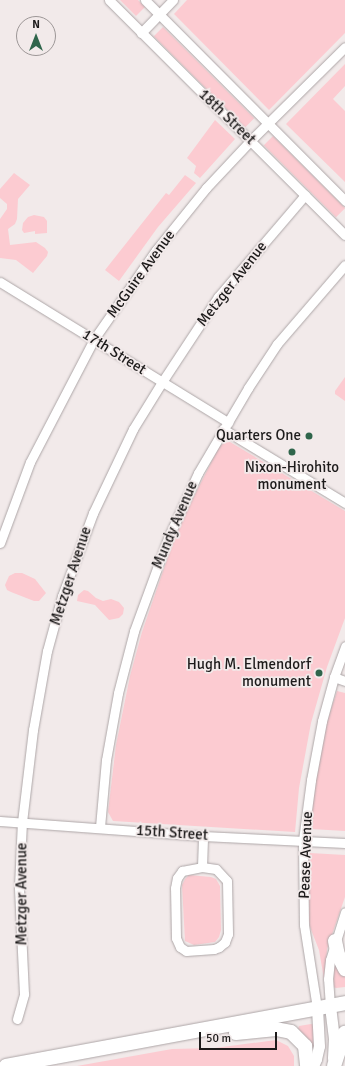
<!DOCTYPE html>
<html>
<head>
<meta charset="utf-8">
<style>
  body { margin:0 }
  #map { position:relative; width:345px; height:1066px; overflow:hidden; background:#f2eaea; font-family:Signika,sans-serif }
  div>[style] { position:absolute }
  .green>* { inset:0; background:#fccbd1; transform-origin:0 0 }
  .roads { filter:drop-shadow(0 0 1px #ada6a7) drop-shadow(0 0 1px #ada6a7) }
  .minor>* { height:9px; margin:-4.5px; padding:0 4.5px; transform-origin:4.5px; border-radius:4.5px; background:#fff }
  .tertiary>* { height:11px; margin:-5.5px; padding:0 5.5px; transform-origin:5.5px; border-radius:5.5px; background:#fff }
  .primary>* { height:14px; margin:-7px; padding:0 7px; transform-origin:7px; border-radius:7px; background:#fff }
  .dots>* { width:11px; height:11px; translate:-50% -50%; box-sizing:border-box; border:2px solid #f2eaea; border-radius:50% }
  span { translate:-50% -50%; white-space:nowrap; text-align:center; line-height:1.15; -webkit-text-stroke:3.5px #f2eaea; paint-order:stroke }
  .street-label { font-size:15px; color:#1d1b1b }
  .poi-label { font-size:15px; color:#1d1b1b }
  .right { translate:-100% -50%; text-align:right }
  .north { position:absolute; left:16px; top:16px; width:40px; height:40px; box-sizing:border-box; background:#f2eaea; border:1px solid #9d9797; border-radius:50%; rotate:0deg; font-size:11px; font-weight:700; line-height:16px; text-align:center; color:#1d1b1b }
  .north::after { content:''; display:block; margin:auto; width:14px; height:18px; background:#2f654b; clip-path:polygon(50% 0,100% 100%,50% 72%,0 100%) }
  .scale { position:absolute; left:199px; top:1032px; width:78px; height:18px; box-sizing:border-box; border:2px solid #1d1b1b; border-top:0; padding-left:5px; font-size:12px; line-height:14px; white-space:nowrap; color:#1d1b1b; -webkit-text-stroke:3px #f2eaea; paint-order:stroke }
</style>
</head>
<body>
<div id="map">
  <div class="green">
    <i style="clip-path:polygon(120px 0,138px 0,145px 7px,136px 16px)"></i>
    <i style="clip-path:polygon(187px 0,345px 0,345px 33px,269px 110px,174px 14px)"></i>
    <i style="left:163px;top:27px;width:129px;height:13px;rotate:45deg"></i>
    <i style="clip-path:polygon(345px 64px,345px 86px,333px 99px,345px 111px,345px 182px,286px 124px)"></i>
    <i style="clip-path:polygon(215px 120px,235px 139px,200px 178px,194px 173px,196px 166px,187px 158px)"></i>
    <i style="left:273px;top:136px;width:102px;height:13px;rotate:45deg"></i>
    <i style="clip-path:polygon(14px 173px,30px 185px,18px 199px,17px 219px,15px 224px,8px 229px,10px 245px,36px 242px,45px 248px,48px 252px,47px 256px,33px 273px,16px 260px,0 258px,0 219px,7px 209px,7px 204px,0 198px,0 189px)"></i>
    <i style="clip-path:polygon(185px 175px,196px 183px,158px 227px,119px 281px,105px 270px,166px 193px,169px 195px)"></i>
    <i style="clip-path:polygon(34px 215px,44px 217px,47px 221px,47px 233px,35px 234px,35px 231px,24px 233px,22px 230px,23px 223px,28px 217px)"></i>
    <i style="clip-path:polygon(345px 377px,345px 401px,335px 394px,335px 391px)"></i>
    <i style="clip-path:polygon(230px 442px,345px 511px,345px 618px,327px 667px,311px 723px,299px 788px,295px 832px,113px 821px,108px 812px,116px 745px,130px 676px,142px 632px,171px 548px,187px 510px,219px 447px,224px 443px)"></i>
    <i style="clip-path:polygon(15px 573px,22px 573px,35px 579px,46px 593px,39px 601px,34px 601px,11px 592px,7px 590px,5px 585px,9px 576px)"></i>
    <i style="clip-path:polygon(84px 590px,88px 591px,96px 598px,103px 601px,111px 599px,119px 602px,124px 608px,123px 614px,119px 618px,109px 620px,95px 605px,77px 601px,78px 595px)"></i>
    <i style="clip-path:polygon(337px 691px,345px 693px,345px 831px,311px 829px,312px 806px,318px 766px,327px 721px)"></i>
    <i style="clip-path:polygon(310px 853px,345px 855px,345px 897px,327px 949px,325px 985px,319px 950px,310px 927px,309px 919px,308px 866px)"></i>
    <i style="clip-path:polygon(189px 875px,211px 877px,216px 879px,220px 886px,221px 930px,219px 937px,215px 942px,194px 945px,185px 941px,182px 885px,185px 879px)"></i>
    <i style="clip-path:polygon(334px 959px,345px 975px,345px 987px,336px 988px,333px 987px)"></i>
    <i style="clip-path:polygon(311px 1024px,315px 1025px,315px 1042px,313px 1052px,307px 1038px,298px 1029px,299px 1026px)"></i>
    <i style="clip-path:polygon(276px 1040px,288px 1046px,294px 1056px,294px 1066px,77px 1066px,172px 1049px,215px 1048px)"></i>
  </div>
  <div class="roads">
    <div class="minor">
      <i style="left:109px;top:0;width:333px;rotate:44.9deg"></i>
      <i style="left:145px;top:0;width:284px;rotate:45.1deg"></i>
      <i style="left:141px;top:33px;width:46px;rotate:-45.9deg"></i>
      <i style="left:0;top:282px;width:268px;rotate:31.6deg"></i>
      <i style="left:223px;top:429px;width:143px;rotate:31.2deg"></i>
      <i style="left:0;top:543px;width:86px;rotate:-69.7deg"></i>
      <i style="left:30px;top:462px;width:139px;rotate:-62.5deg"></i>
      <i style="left:94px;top:339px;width:108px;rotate:-55.1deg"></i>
      <i style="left:156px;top:250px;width:80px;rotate:-51.1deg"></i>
      <i style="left:206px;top:188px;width:66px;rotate:-46.8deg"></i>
      <i style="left:251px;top:140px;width:132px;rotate:-44.7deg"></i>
      <i style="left:334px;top:677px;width:12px;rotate:20deg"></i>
      <i style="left:0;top:821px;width:204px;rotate:4.2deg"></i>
      <i style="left:203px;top:836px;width:142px;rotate:2.8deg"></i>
      <i style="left:100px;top:827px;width:67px;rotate:-84.9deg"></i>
      <i style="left:106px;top:760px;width:68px;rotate:-79.8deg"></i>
      <i style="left:118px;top:693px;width:64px;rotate:-75.5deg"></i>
      <i style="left:134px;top:631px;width:99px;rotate:-69.9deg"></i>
      <i style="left:168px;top:538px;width:72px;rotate:-65.2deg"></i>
      <i style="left:198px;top:473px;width:99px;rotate:-59.5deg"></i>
      <i style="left:248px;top:388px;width:53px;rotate:-56.6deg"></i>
      <i style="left:277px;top:344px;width:104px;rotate:-49.3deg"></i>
      <i style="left:202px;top:867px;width:14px;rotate:8deg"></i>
      <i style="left:216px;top:869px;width:16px;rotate:47deg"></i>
      <i style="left:227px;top:881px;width:53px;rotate:88.9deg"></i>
      <i style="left:228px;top:934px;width:9px;rotate:111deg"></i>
      <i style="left:225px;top:942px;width:8px;rotate:140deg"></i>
      <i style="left:219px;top:947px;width:5px;rotate:158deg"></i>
      <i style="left:214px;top:949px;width:28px;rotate:176deg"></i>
      <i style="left:186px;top:951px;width:7px;rotate:-146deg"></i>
      <i style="left:180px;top:947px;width:10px;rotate:-114deg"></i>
      <i style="left:176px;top:938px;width:50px;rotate:-91.1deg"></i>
      <i style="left:175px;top:888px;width:10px;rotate:-79deg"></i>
      <i style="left:177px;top:878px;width:9px;rotate:-54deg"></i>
      <i style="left:182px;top:871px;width:20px;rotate:-11deg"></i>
      <i style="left:202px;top:867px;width:31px;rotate:-88deg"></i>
      <i style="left:330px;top:1006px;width:27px;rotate:-94deg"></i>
      <i style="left:328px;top:979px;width:19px;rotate:-84deg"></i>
      <i style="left:330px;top:960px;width:50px;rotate:-72.6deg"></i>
      <i style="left:317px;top:1008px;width:84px;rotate:-98.9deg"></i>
      <i style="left:304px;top:925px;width:85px;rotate:-90.7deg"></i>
      <i style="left:303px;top:840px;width:61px;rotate:-82.4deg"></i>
      <i style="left:311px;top:780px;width:60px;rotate:-79.4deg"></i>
      <i style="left:322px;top:721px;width:46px;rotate:-74.7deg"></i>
      <i style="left:334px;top:677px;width:33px;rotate:-70deg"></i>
      <i style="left:17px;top:1019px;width:26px;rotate:-74deg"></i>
      <i style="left:24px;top:994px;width:107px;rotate:-92.7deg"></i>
      <i style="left:19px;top:887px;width:65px;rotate:-87.4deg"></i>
      <i style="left:22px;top:822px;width:93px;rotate:-83.2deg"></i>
      <i style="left:33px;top:730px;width:80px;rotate:-80deg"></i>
      <i style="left:47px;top:651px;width:57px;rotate:-74.7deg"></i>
      <i style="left:62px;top:596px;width:89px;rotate:-69.5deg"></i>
      <i style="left:93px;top:513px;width:93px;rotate:-64.5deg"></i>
      <i style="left:133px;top:429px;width:55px;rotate:-58.3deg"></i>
      <i style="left:162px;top:382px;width:102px;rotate:-56.6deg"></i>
      <i style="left:218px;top:297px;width:134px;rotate:-49.5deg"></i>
    </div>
    <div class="tertiary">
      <i style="left:330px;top:1006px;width:32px;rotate:83deg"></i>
      <i style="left:334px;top:1038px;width:20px;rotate:93deg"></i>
      <i style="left:313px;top:1066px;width:8px;rotate:-67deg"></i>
      <i style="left:316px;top:1059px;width:13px;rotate:-77deg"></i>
      <i style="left:319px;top:1046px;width:38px;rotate:-93deg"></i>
    </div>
    <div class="primary">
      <i style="left:335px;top:941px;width:14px;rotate:78deg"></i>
      <i style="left:338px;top:955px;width:16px;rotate:63deg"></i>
      <i style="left:236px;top:1033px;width:40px;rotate:-5.7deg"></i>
      <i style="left:276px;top:1029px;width:15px;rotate:11deg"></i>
      <i style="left:291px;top:1032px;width:20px;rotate:45deg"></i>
      <i style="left:305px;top:1046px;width:20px;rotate:84deg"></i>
      <i style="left:6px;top:1066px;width:345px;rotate:-10.5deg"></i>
      <i style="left:334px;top:1066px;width:35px;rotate:-72deg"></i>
    </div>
  </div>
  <div class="dots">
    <i style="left:309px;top:436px;background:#2f654b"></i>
    <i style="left:292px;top:452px;background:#2f654b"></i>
    <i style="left:319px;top:673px;background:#2f654b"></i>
  </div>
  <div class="street-label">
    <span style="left:227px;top:117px;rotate:44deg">18th Street</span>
    <span style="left:141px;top:274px;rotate:-54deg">McGuire Avenue</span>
    <span style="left:232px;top:284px;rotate:-52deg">Metzger Avenue</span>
    <span style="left:114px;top:352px;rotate:32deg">17th Street</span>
    <span style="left:175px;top:525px;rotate:-67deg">Mundy Avenue</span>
    <span style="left:71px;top:576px;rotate:-72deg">Metzger Avenue</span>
    <span style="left:172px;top:833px;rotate:4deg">15th Street</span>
    <span style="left:306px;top:855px;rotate:-88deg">Pease Avenue</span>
    <span style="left:22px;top:894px;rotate:-90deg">Metzger Avenue</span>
  </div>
  <div class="poi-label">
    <span class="right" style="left:301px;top:436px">Quarters One</span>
    <span style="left:292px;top:476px">Nixon-Hirohito<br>monument</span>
    <span class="right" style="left:311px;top:673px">Hugh M. Elmendorf<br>monument</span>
  </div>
  <div class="north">N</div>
  <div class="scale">50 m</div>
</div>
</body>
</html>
